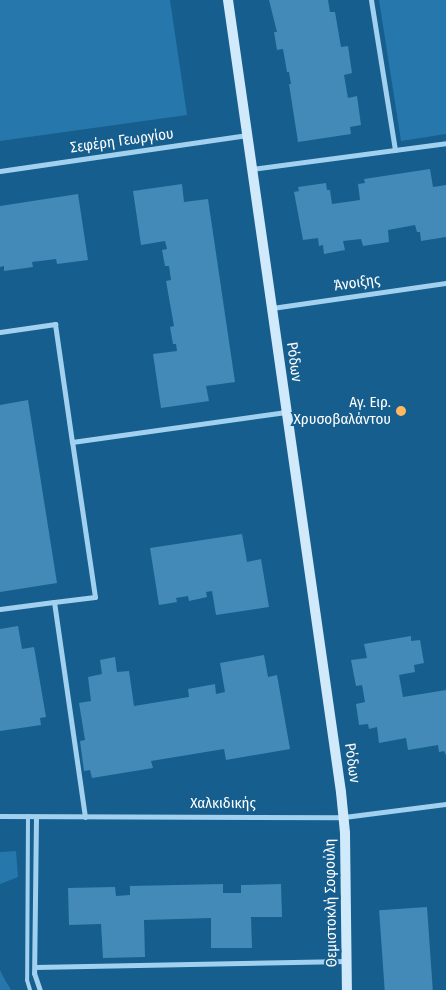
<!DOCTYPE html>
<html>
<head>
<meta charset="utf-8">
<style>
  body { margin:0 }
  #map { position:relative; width:446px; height:990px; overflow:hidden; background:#165e8e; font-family:"Fira Sans Condensed",sans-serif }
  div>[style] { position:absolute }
  .green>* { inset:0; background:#2677ab }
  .building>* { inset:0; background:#438ab8; transform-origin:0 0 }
  .lane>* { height:4px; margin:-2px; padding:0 2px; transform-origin:2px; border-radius:2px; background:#a2d1f0 }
  .street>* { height:5px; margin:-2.5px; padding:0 2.5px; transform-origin:2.5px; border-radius:2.5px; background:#a2d1f0 }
  .secondary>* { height:10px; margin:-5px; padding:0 5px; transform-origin:5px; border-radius:5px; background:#d0e9fb }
  .dots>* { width:14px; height:14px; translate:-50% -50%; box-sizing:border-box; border:2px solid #165e8e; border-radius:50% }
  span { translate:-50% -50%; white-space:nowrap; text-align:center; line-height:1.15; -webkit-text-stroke:4px #165e8e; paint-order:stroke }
  .street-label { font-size:15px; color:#fff }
  .poi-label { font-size:15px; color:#fff }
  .right { translate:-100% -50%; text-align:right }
</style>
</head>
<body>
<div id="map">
  <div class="green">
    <i style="clip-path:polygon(0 0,170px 0,187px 115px,0 141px)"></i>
    <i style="clip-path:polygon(379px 0,446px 0,446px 134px,401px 141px)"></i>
    <i style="clip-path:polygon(16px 851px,18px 877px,0 884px,0 852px)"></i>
    <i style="clip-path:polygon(0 970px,5px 980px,11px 990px,0 990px)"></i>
  </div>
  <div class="building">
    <i style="clip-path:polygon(269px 0,328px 0,330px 12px,335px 12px,341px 47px,348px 46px,352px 73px,344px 75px,348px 98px,357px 96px,361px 125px,350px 127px,351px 134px,298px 142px,289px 84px,291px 84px,289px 72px,287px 72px,283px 49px,277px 50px,274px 32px,277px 32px)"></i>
    <i style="clip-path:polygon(430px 169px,433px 187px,446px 185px,446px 237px,421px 241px,420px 232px,417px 232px,415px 225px,388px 230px,389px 242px,363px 246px,361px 239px,343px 241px,345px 250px,324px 254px,323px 245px,319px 246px,318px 238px,303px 240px,294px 192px,299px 191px,298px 187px,326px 183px,327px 190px,330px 190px,332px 204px,360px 200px,358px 184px,365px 183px,364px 179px)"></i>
    <i style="clip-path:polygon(182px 184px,184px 202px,208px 199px,235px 382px,206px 386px,209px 401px,161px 408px,153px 354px,177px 351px,176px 344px,173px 344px,170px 327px,174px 326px,166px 281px,171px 280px,169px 266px,165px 266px,162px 250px,167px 249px,165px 241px,141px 245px,133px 191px)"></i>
    <i style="clip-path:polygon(78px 194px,88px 260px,57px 264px,56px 259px,32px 262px,33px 267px,4px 271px,4px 266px,0 267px,0 206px)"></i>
    <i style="clip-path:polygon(28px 400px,57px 583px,0 592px,0 405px)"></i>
    <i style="clip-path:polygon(242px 534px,247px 562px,261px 559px,269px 607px,216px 615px,212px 591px,206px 592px,207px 597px,189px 601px,188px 596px,176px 598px,177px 602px,159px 605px,150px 548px)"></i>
    <i style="clip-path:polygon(18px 626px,22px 649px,34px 647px,46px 717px,40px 718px,41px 725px,0 731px,0 629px)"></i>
    <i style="clip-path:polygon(411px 636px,411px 641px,420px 640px,424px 663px,414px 665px,415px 672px,399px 675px,403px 697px,446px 690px,446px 755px,444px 751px,439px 752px,438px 745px,408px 750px,406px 738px,379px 743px,377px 727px,369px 729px,368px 724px,359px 725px,356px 704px,365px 702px,362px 685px,356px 686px,351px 660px,367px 658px,364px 644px)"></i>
    <i style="clip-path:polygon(264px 655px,268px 677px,277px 675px,290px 749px,226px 760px,224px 749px,151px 761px,153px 768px,92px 778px,90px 770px,84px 771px,80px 741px,85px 740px,79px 703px,91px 701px,88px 677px,102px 674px,100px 660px,115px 657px,117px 672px,129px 671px,134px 706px,189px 697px,188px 689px,215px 684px,216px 694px,225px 692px,220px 663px)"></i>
    <i style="clip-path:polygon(223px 884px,223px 893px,241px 893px,241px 885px,281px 884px,282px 917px,251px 917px,252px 948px,211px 948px,211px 918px,144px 920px,145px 957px,103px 958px,101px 924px,69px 925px,68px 888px,115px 887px,116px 896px,130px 895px,130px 886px)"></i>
    <i style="left:427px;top:907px;width:83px;height:48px;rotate:86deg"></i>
  </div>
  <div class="lane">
    <i style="left:28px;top:816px;width:164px;rotate:90.3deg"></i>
    <i style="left:27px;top:980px;width:10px;rotate:73deg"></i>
  </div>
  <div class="street">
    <i style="left:371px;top:0;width:152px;rotate:80.9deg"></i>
    <i style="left:252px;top:169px;width:196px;rotate:-7.6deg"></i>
    <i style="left:0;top:171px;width:250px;rotate:-8.3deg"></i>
    <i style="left:272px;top:308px;width:176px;rotate:-8.2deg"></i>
    <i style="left:0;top:332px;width:56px;rotate:-8.3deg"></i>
    <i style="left:55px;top:324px;width:119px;rotate:81.8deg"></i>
    <i style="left:0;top:609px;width:54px;rotate:-7.4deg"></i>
    <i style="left:0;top:816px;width:344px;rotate:0.2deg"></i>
    <i style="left:344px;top:817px;width:103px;rotate:-7.3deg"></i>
    <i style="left:36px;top:817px;width:156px;rotate:90.7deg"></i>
    <i style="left:34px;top:973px;width:18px;rotate:71deg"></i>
    <i style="left:85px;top:817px;width:217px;rotate:-98.2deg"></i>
    <i style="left:54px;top:602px;width:41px;rotate:-7deg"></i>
    <i style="left:95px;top:597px;width:157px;rotate:-98.4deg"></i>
    <i style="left:72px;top:442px;width:216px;rotate:-8deg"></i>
    <i style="left:35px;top:967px;width:312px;rotate:-1.1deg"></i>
  </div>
  <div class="secondary">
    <i style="left:228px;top:0;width:800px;rotate:81.88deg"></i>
    <i style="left:341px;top:792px;width:41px;rotate:84.4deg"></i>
    <i style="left:345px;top:833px;width:157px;rotate:89.3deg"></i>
  </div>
  <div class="dots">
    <i style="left:401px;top:411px;background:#ffb861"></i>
  </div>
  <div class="street-label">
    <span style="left:122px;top:141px;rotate:-8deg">Σεφέρη Γεωργίου</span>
    <span style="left:357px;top:283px;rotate:-8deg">Άνοιξης</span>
    <span style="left:294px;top:362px;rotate:82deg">Ρόδων</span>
    <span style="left:352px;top:763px;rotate:82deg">Ρόδων</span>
    <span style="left:223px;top:804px">Χαλκιδικής</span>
    <span style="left:331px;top:903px;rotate:-91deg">Θεμιστοκλή Σοφούλη</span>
  </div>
  <div class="poi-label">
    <span class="right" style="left:391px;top:411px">Αγ. Ειρ.<br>Χρυσοβαλάντου</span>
  </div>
</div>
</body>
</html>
